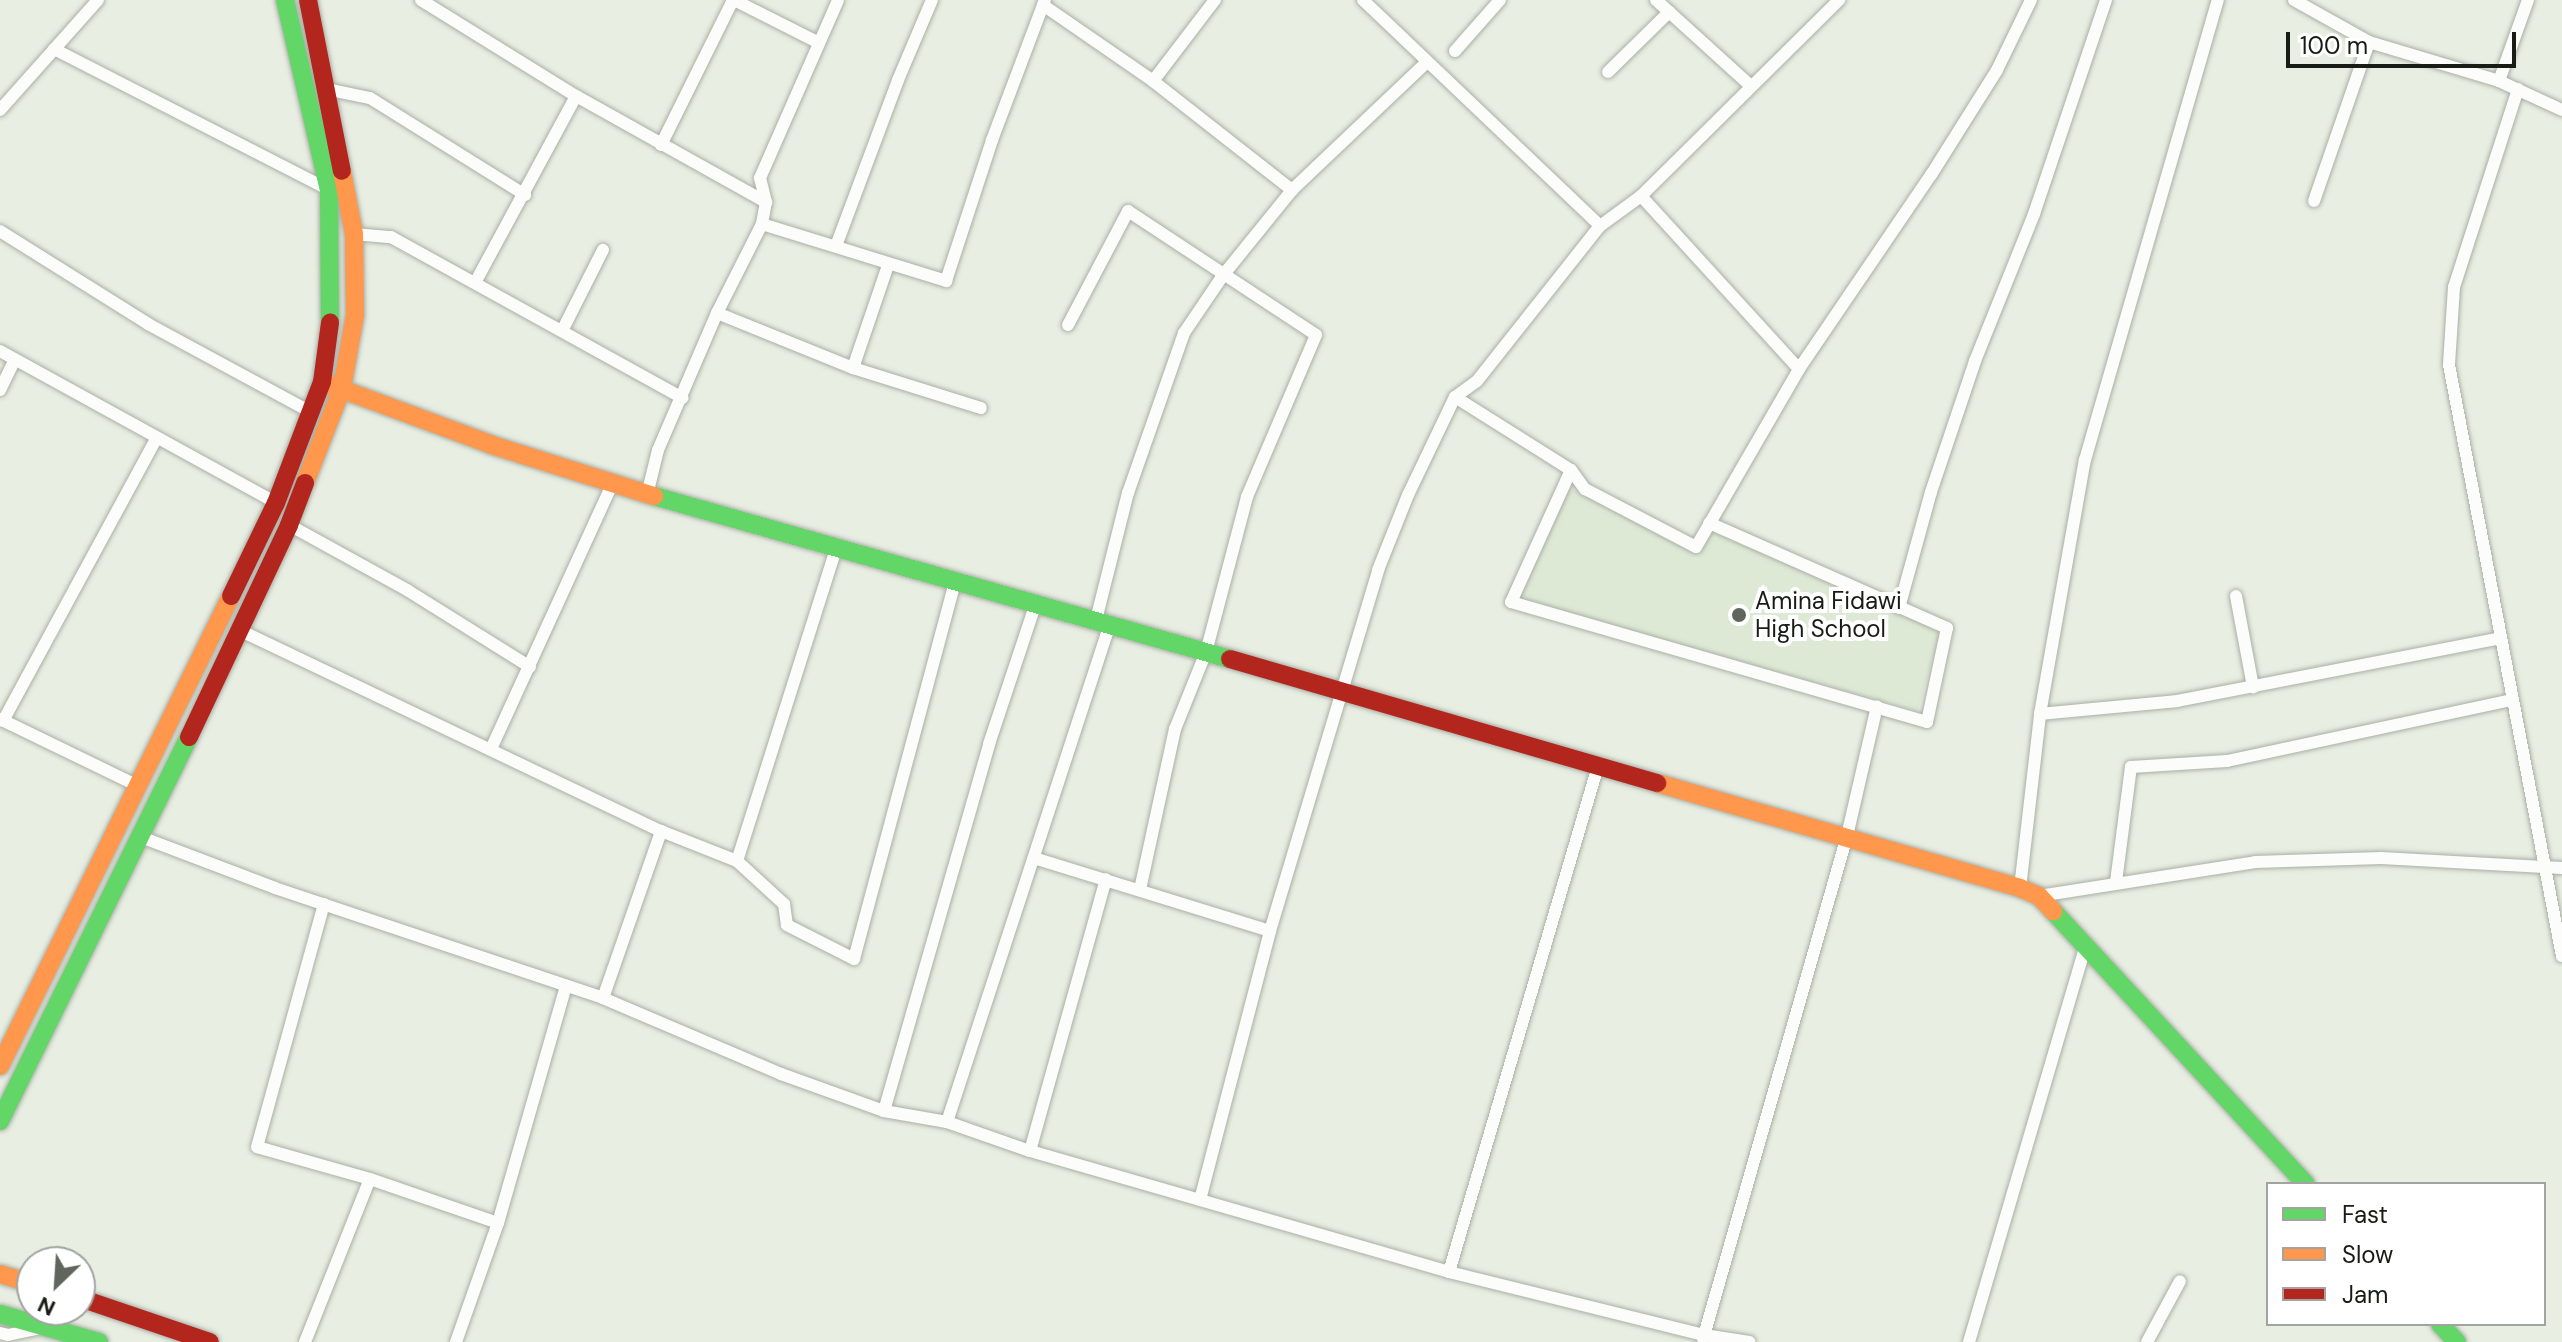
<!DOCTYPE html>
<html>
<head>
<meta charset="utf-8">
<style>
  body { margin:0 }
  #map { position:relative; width:2562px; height:1342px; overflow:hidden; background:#e8eee2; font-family:"DM Sans",sans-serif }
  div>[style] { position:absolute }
  .built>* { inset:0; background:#dee9d5 }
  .roads { filter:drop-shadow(0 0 2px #aaafa6) drop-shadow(0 0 2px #aaafa6) }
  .street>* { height:12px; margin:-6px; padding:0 6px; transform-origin:6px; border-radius:6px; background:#fcfcfb }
  .fast>* { height:18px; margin:-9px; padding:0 9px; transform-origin:9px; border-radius:9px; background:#63d668 }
  .slow>* { height:18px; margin:-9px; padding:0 9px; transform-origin:9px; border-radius:9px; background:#ff974d }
  .jam>* { height:18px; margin:-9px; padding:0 9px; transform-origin:9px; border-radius:9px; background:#b3261e }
  .dots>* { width:22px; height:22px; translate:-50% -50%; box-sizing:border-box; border:4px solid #fff; border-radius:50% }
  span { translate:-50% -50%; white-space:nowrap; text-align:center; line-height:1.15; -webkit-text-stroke:8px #fff; paint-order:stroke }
  .poi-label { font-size:24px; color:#181c14 }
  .left { translate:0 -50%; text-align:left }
  .legend { position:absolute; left:2266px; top:1182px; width:280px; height:144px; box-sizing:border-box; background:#fff; border:2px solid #a3a4a1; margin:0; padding:10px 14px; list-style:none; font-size:24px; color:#181c14 }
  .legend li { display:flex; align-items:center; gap:16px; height:40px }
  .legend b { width:40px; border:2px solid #a3a4a1 }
  .north { position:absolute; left:16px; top:1246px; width:80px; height:80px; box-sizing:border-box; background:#fff; border:2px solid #a3a4a1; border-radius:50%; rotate:205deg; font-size:22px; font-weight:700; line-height:32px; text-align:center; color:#181c14 }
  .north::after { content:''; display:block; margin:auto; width:28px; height:36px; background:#61665c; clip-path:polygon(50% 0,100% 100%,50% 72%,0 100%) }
  .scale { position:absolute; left:2286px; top:32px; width:230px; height:36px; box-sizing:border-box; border:4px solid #181c14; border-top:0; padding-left:10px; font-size:24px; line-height:28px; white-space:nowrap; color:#181c14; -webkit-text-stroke:6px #fff; paint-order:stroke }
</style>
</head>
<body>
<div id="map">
  <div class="built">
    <i style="clip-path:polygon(1568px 487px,1698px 553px,1712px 526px,1940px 632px,1918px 711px,1515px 599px)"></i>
  </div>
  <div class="roads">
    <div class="street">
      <i style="left:421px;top:0;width:182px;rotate:31.8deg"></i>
      <i style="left:576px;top:96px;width:218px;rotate:29.2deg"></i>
      <i style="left:734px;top:0;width:93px;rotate:26.8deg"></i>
      <i style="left:1363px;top:0;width:327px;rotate:43.6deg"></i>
      <i style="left:1656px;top:0;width:128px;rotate:42.2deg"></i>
      <i style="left:2294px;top:0;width:86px;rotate:29.2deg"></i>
      <i style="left:2369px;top:42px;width:136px;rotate:16.7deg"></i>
      <i style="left:2499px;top:81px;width:69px;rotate:24.7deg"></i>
      <i style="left:1043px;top:5px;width:134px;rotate:34.6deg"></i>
      <i style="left:1153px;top:81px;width:177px;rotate:38.1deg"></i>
      <i style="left:54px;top:49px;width:309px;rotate:27.1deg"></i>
      <i style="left:1455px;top:51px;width:68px;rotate:-48.6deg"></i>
      <i style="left:1608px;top:72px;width:86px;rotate:-44.5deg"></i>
      <i style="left:1153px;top:81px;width:102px;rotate:-52.6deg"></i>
      <i style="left:2499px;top:81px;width:86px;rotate:-70.3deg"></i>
      <i style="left:326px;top:89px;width:45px;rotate:11.6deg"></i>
      <i style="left:370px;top:98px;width:183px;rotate:32deg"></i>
      <i style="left:2518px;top:89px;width:208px;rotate:107.9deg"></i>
      <i style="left:2454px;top:287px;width:78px;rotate:93.7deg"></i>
      <i style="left:2449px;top:365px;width:602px;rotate:79.18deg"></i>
      <i style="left:0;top:110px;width:147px;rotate:-48.3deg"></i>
      <i style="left:661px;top:145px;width:162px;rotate:-63.6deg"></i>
      <i style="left:1641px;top:196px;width:234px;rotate:47.6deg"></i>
      <i style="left:2314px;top:201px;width:168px;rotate:-70.9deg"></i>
      <i style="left:762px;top:224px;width:193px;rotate:17.2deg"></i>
      <i style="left:946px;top:281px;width:148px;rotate:-71.9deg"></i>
      <i style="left:992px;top:140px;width:150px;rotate:-69.3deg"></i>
      <i style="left:0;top:231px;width:175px;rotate:32.1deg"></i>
      <i style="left:148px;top:324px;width:185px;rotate:28.4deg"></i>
      <i style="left:354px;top:234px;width:37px;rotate:5deg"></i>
      <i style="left:391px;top:237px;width:333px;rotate:28.9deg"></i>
      <i style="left:836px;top:246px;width:177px;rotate:-69.5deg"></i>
      <i style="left:898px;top:80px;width:87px;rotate:-67deg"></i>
      <i style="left:476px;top:281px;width:210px;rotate:-61.6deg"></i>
      <i style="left:717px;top:313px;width:147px;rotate:22deg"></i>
      <i style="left:853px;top:368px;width:134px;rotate:17.4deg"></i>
      <i style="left:1068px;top:325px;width:129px;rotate:-62.2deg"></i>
      <i style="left:1128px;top:211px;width:225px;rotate:33.4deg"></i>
      <i style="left:1316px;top:335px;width:176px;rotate:113.1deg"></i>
      <i style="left:1247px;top:497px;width:160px;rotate:104.8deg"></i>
      <i style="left:1206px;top:652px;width:83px;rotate:111.9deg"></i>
      <i style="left:1175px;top:729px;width:164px;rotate:102.3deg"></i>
      <i style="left:562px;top:331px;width:91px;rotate:-63.2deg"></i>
      <i style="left:0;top:351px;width:315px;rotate:28.8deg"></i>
      <i style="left:853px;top:368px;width:109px;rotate:-71.2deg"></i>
      <i style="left:0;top:390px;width:34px;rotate:-64deg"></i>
      <i style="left:1455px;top:397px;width:137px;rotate:32.2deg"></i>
      <i style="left:1571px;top:470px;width:24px;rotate:54deg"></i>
      <i style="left:1585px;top:489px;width:125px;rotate:27.6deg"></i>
      <i style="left:1696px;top:547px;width:206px;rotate:-59.9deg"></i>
      <i style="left:1799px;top:369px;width:235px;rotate:-55.8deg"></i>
      <i style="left:1931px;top:175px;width:124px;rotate:-57.8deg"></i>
      <i style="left:1997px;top:70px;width:78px;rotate:-64.1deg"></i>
      <i style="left:1571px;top:470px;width:145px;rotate:114.4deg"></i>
      <i style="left:1511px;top:602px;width:433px;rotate:16.1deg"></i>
      <i style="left:1927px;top:722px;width:96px;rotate:-78deg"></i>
      <i style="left:1947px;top:628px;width:260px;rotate:-156.2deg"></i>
      <i style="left:647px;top:495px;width:46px;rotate:-76.3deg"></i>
      <i style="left:658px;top:450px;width:149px;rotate:-66.7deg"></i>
      <i style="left:717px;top:313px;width:100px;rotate:-63.2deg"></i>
      <i style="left:762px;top:224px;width:22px;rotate:-80deg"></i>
      <i style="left:766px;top:202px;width:25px;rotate:-104deg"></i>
      <i style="left:760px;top:178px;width:194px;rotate:-66.3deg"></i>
      <i style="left:289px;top:525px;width:135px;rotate:28.8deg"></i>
      <i style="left:407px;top:590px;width:145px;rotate:32deg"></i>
      <i style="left:2236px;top:596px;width:93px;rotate:79.4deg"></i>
      <i style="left:1899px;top:608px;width:120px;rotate:-74.6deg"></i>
      <i style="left:1931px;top:492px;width:138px;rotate:-71.4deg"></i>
      <i style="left:1975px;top:361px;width:158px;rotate:-68.1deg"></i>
      <i style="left:2034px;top:214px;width:226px;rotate:-71.4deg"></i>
      <i style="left:1096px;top:620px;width:131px;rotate:-75.9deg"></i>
      <i style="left:1128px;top:493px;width:170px;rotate:-70.7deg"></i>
      <i style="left:1184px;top:333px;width:71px;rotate:-55.9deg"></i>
      <i style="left:1224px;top:274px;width:108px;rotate:-51deg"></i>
      <i style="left:1292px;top:190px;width:186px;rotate:-43.5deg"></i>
      <i style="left:237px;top:629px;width:470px;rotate:25.5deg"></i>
      <i style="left:661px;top:831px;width:82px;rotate:21.5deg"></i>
      <i style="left:737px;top:861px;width:64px;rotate:42.5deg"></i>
      <i style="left:784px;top:904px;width:21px;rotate:82deg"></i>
      <i style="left:787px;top:925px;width:75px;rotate:26.9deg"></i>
      <i style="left:854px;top:959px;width:393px;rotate:-75deg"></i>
      <i style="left:2040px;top:714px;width:138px;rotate:-5.4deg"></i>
      <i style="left:2177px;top:701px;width:329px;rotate:-11deg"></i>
      <i style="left:0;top:719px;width:151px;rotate:25.9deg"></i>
      <i style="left:3px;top:721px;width:321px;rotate:-61.5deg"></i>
      <i style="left:491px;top:749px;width:290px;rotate:-65.4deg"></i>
      <i style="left:141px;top:837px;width:143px;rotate:20.8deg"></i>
      <i style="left:275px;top:888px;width:346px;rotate:18.5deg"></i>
      <i style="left:603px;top:998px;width:194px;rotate:23.1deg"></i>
      <i style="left:781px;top:1074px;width:109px;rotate:19.8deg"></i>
      <i style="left:884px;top:1111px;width:64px;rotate:9.9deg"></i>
      <i style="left:947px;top:1122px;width:88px;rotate:19.3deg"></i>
      <i style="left:1030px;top:1151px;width:436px;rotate:16.1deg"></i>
      <i style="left:1449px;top:1272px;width:263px;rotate:13.9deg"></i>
      <i style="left:1704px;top:1335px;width:46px;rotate:8.8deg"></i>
      <i style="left:1034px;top:858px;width:247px;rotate:17.2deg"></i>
      <i style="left:737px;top:861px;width:331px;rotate:-72.4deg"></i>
      <i style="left:2116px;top:882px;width:116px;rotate:-82.6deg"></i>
      <i style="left:2131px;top:767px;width:96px;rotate:-3.6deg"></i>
      <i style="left:2227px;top:761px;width:291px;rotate:-12.1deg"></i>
      <i style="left:2020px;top:888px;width:175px;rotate:-83.4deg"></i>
      <i style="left:2040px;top:714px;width:258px;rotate:-80deg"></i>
      <i style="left:2085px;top:460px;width:479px;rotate:-73.9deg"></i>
      <i style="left:2039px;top:896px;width:219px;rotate:-8.9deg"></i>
      <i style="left:2255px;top:862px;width:126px;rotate:-1.8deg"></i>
      <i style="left:2381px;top:858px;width:181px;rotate:3.2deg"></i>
      <i style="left:603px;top:998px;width:177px;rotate:-70.8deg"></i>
      <i style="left:884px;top:1111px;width:382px;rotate:-74deg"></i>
      <i style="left:989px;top:744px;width:149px;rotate:-71.6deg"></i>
      <i style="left:947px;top:1122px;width:524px;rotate:-71.88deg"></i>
      <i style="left:1030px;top:1151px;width:282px;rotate:-74.4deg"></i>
      <i style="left:370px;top:1179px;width:135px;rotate:19deg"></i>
      <i style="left:1200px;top:1200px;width:278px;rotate:-75.4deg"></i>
      <i style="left:1270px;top:931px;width:377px;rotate:-73.3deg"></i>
      <i style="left:1378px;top:570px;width:81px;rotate:-68.2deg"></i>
      <i style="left:1408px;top:495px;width:109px;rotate:-64.4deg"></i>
      <i style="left:1455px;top:397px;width:27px;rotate:-36deg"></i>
      <i style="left:1477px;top:381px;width:198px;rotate:-51.6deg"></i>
      <i style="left:1600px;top:226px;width:51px;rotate:-36.2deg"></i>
      <i style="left:1641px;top:196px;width:279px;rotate:-44.7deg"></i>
      <i style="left:1449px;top:1272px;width:527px;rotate:-73.59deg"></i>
      <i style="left:0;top:1333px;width:8px;rotate:14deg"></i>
      <i style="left:8px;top:1335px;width:29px;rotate:-12deg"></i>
      <i style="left:1703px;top:1339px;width:523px;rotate:-74.02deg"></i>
      <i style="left:1847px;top:836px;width:133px;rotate:-77deg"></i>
      <i style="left:305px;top:1342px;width:175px;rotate:-68.3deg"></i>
      <i style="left:370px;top:1179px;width:117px;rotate:-164.2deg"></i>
      <i style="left:257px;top:1147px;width:252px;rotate:-74.6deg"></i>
      <i style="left:456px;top:1342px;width:126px;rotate:-70.6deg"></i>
      <i style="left:498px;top:1223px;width:247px;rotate:-74deg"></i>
      <i style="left:1969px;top:1342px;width:410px;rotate:-73.6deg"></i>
      <i style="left:2147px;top:1342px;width:69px;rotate:-61.6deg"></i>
    </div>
    <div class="fast">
      <i style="left:285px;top:0;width:195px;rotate:77deg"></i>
      <i style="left:329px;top:190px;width:133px;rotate:89.6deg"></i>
      <i style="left:654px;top:496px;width:599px;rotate:15.8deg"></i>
      <i style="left:2053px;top:911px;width:372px;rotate:47.2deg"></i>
      <i style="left:0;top:1121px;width:428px;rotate:-63.8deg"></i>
      <i style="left:0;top:1314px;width:103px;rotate:15.8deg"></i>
      <i style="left:2440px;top:1324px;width:25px;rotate:47deg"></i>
    </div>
    <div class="slow">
      <i style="left:322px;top:382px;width:181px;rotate:20.3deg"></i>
      <i style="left:492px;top:445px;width:170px;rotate:17.5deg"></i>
      <i style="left:305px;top:483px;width:102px;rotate:-68.7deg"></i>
      <i style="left:342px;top:388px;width:74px;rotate:-79.9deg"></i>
      <i style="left:355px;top:315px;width:81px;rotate:-90.7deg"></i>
      <i style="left:354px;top:234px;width:64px;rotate:-100.8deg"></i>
      <i style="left:1657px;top:783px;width:378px;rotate:16.1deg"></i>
      <i style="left:2020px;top:888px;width:21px;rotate:23deg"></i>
      <i style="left:2039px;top:896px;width:21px;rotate:47deg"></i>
      <i style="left:0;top:1066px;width:524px;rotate:-63.83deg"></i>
      <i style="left:0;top:1274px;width:34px;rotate:17deg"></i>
    </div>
    <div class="jam">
      <i style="left:308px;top:0;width:174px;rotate:78.8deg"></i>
      <i style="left:231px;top:596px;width:103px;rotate:-64.2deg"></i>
      <i style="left:276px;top:503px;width:129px;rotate:-69.2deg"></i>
      <i style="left:322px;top:382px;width:60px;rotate:-82.3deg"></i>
      <i style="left:1230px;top:659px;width:445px;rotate:16.2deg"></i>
      <i style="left:189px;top:737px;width:234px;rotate:-64.7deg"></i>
      <i style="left:289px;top:525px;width:45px;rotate:-69.1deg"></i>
      <i style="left:80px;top:1298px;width:137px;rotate:18.7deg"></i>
    </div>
  </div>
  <div class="dots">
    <i style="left:1739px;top:615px;background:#61665c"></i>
  </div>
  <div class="poi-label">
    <span class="left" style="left:1755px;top:615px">Amina Fidawi<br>High School</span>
  </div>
  <ul class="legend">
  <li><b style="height:10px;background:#63d668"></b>Fast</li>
  <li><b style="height:10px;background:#ff974d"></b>Slow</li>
  <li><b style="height:10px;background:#b3261e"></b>Jam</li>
  </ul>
  <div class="north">N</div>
  <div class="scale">100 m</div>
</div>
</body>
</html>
